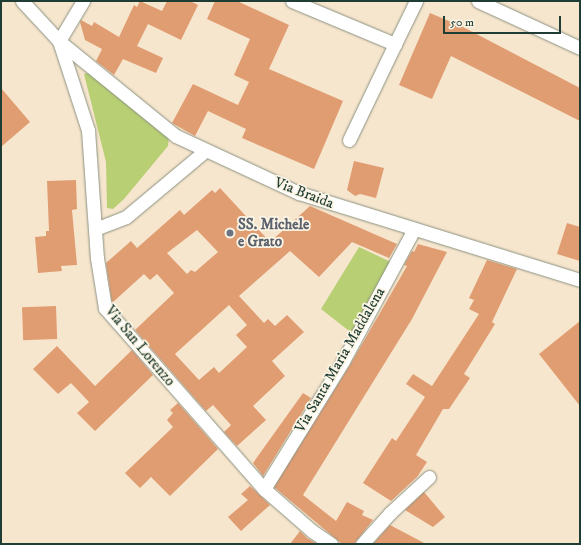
<!DOCTYPE html>
<html>
<head>
<meta charset="utf-8">
<style>
  body { margin:0 }
  #map { position:relative; width:581px; height:545px; overflow:hidden; background:#f7e6ce; font-family:"IM FELL DW Pica",serif }
  div>[style] { position:absolute }
  .green>* { inset:0; background:#b8cf74 }
  .building>* { inset:0; background:#e19d72; transform-origin:0 0 }
  .roads { filter:drop-shadow(0 0 1px #8b9281) drop-shadow(0 0 1px #8b9281) }
  .street>* { height:13px; margin:-6.5px; padding:0 6.5px; transform-origin:6.5px; border-radius:6.5px; background:#fff }
  .dots>* { width:11px; height:11px; translate:-50% -50%; box-sizing:border-box; border:2px solid #fcf5e5; border-radius:50% }
  span { translate:-50% -50%; white-space:nowrap; text-align:center; line-height:1.15; -webkit-text-stroke:3.5px #fcf5e5; paint-order:stroke }
  .street-label { font-size:15px; color:#1f3d34 }
  .worship-label { font-size:15px; color:#5b616d; font-weight:700 }
  .left { translate:0 -50%; text-align:left }
  .frame { position:absolute; inset:0; border:2px solid #1f3d34; pointer-events:none }
  .scale { position:absolute; left:443px; top:16px; width:118px; height:18px; box-sizing:border-box; border:2px solid #1f3d34; border-top:0; padding-left:5px; font-size:12px; line-height:14px; white-space:nowrap; color:#1f3d34; -webkit-text-stroke:3px #fcf5e5; paint-order:stroke }
</style>
</head>
<body>
<div id="map">
  <div class="green">
    <i style="clip-path:polygon(92px 72px,169px 136px,168px 146px,124px 199px,113px 209px,107px 208px,106px 162px,84px 74px)"></i>
    <i style="clip-path:polygon(359px 247px,393px 263px,353px 334px,321px 309px)"></i>
  </div>
  <div class="building">
    <i style="clip-path:polygon(140px 1px,162px 11px,167px 1px,190px 1px,198px 5px,181px 40px,148px 24px,137px 46px,163px 58px,156px 73px,123px 59px,114px 75px,96px 61px,102px 49px,85px 40px,80px 22px,81px 20px,92px 26px,94px 22px,119px 37px,134px 5px,137px 7px)"></i>
    <i style="clip-path:polygon(215px 1px,237px 1px,289px 25px,269px 69px,343px 101px,314px 169px,242px 138px,246px 129px,208px 111px,195px 136px,172px 123px,193px 84px,238px 105px,249px 82px,234px 75px,250px 39px,207px 19px)"></i>
    <i style="clip-path:polygon(430px 13px,463px 27px,580px 88px,580px 121px,451px 56px,432px 99px,399px 85px)"></i>
    <i style="clip-path:polygon(1px 88px,30px 122px,1px 147px)"></i>
    <i style="clip-path:polygon(354px 161px,384px 168px,376px 198px,360px 194px,355px 196px,347px 190px)"></i>
    <i style="clip-path:polygon(76px 180px,77px 209px,72px 210px,77px 265px,61px 266px,62px 271px,38px 273px,35px 237px,46px 236px,46px 231px,49px 231px,47px 181px)"></i>
    <i style="clip-path:polygon(evenodd,220px 188px,270px 242px,310px 206px,397px 244px,389px 258px,352px 242px,319px 277px,290px 251px,239px 296px,264px 323px,268px 319px,275px 326px,287px 315px,304px 332px,272px 361px,285px 376px,253px 406px,266px 420px,237px 446px,224px 432px,231px 425px,213px 405px,206px 411px,135px 330px,174px 293px,157px 274px,150px 280px,144px 274px,112px 303px,106px 263px,131px 241px,137px 248px,180px 210px,184px 215px,212px 190px,215px 193px,220px 188px,197px 230px,218px 252px,195px 272px,191px 270px,187px 274px,167px 253px,197px 230px,220px 188px,229px 305px,247px 325px,236px 335px,247px 347px,219px 373px,214px 367px,199px 380px,175px 354px,229px 305px)"></i>
    <i style="clip-path:polygon(567px 223px,580px 227px,580px 261px,557px 254px)"></i>
    <i style="clip-path:polygon(418px 244px,447px 252px,412px 319px,303px 495px,336px 521px,347px 502px,364px 511px,362px 515px,373px 520px,354px 544px,342px 544px,274px 487px,350px 365px,407px 266px,404px 265px,412px 251px,414px 252px)"></i>
    <i style="clip-path:polygon(487px 260px,517px 269px,492px 322px,495px 324px,464px 374px,470px 378px,449px 409px,443px 409px,416px 455px,427px 462px,417px 477px,391px 501px,363px 483px,392px 438px,396px 441px,425px 397px,406px 384px,413px 374px,432px 386px,479px 314px,469px 309px,474px 300px,469px 298px)"></i>
    <i style="left:56px;top:306px;width:33px;height:34px;rotate:88deg"></i>
    <i style="clip-path:polygon(580px 321px,580px 406px,539px 354px)"></i>
    <i style="clip-path:polygon(57px 346px,95px 386px,132px 350px,153px 375px,95px 431px,77px 413px,89px 402px,71px 383px,58px 394px,33px 369px)"></i>
    <i style="clip-path:polygon(303px 393px,311px 398px,263px 476px,253px 463px)"></i>
    <i style="clip-path:polygon(178px 403px,218px 449px,170px 496px,151px 477px,140px 488px,125px 473px,173px 427px,167px 420px,173px 413px,170px 410px)"></i>
    <i style="clip-path:polygon(250px 486px,270px 505px,241px 531px,228px 517px,248px 500px,241px 494px)"></i>
    <i style="clip-path:polygon(424px 492px,445px 517px,433px 527px,405px 510px)"></i>
    <i style="clip-path:polygon(390px 525px,426px 544px,373px 544px)"></i>
    <i style="clip-path:polygon(300px 531px,307px 538px,317px 544px,290px 544px)"></i>
  </div>
  <div class="roads">
    <div class="street">
      <i style="left:22px;top:1px;width:54px;rotate:47.2deg"></i>
      <i style="left:59px;top:41px;width:151px;rotate:39.1deg"></i>
      <i style="left:176px;top:136px;width:136px;rotate:24.9deg"></i>
      <i style="left:299px;top:193px;width:294px;rotate:17.2deg"></i>
      <i style="left:292px;top:1px;width:112px;rotate:22.7deg"></i>
      <i style="left:395px;top:44px;width:48px;rotate:-64deg"></i>
      <i style="left:478px;top:1px;width:112px;rotate:24.7deg"></i>
      <i style="left:59px;top:41px;width:94px;rotate:72deg"></i>
      <i style="left:88px;top:130px;width:128px;rotate:86deg"></i>
      <i style="left:97px;top:258px;width:51px;rotate:80.9deg"></i>
      <i style="left:105px;top:308px;width:241px;rotate:48.7deg"></i>
      <i style="left:264px;top:489px;width:64px;rotate:41.2deg"></i>
      <i style="left:312px;top:531px;width:23px;rotate:34deg"></i>
      <i style="left:59px;top:41px;width:47px;rotate:-59deg"></i>
      <i style="left:349px;top:140px;width:106px;rotate:-64.4deg"></i>
      <i style="left:95px;top:229px;width:33px;rotate:-21deg"></i>
      <i style="left:126px;top:217px;width:104px;rotate:-39.9deg"></i>
      <i style="left:264px;top:489px;width:150px;rotate:-58.3deg"></i>
      <i style="left:343px;top:361px;width:150px;rotate:-61.7deg"></i>
      <i style="left:362px;top:544px;width:42px;rotate:-47.9deg"></i>
      <i style="left:390px;top:513px;width:53px;rotate:-42.7deg"></i>
    </div>
  </div>
  <div class="dots">
    <i style="left:230px;top:233px;background:#6b7280"></i>
  </div>
  <div class="street-label">
    <span style="left:304px;top:193px;rotate:21deg">Via Braida</span>
    <span style="left:140px;top:346px;rotate:50deg">Via San Lorenzo</span>
    <span style="left:340px;top:360px;rotate:-60deg">Via Santa Maria Maddalena</span>
  </div>
  <div class="worship-label">
    <span class="left" style="left:238px;top:233px">SS. Michele<br>e Grato</span>
  </div>
  <div class="frame"></div>
  <div class="scale">50 m</div>
</div>
</body>
</html>
